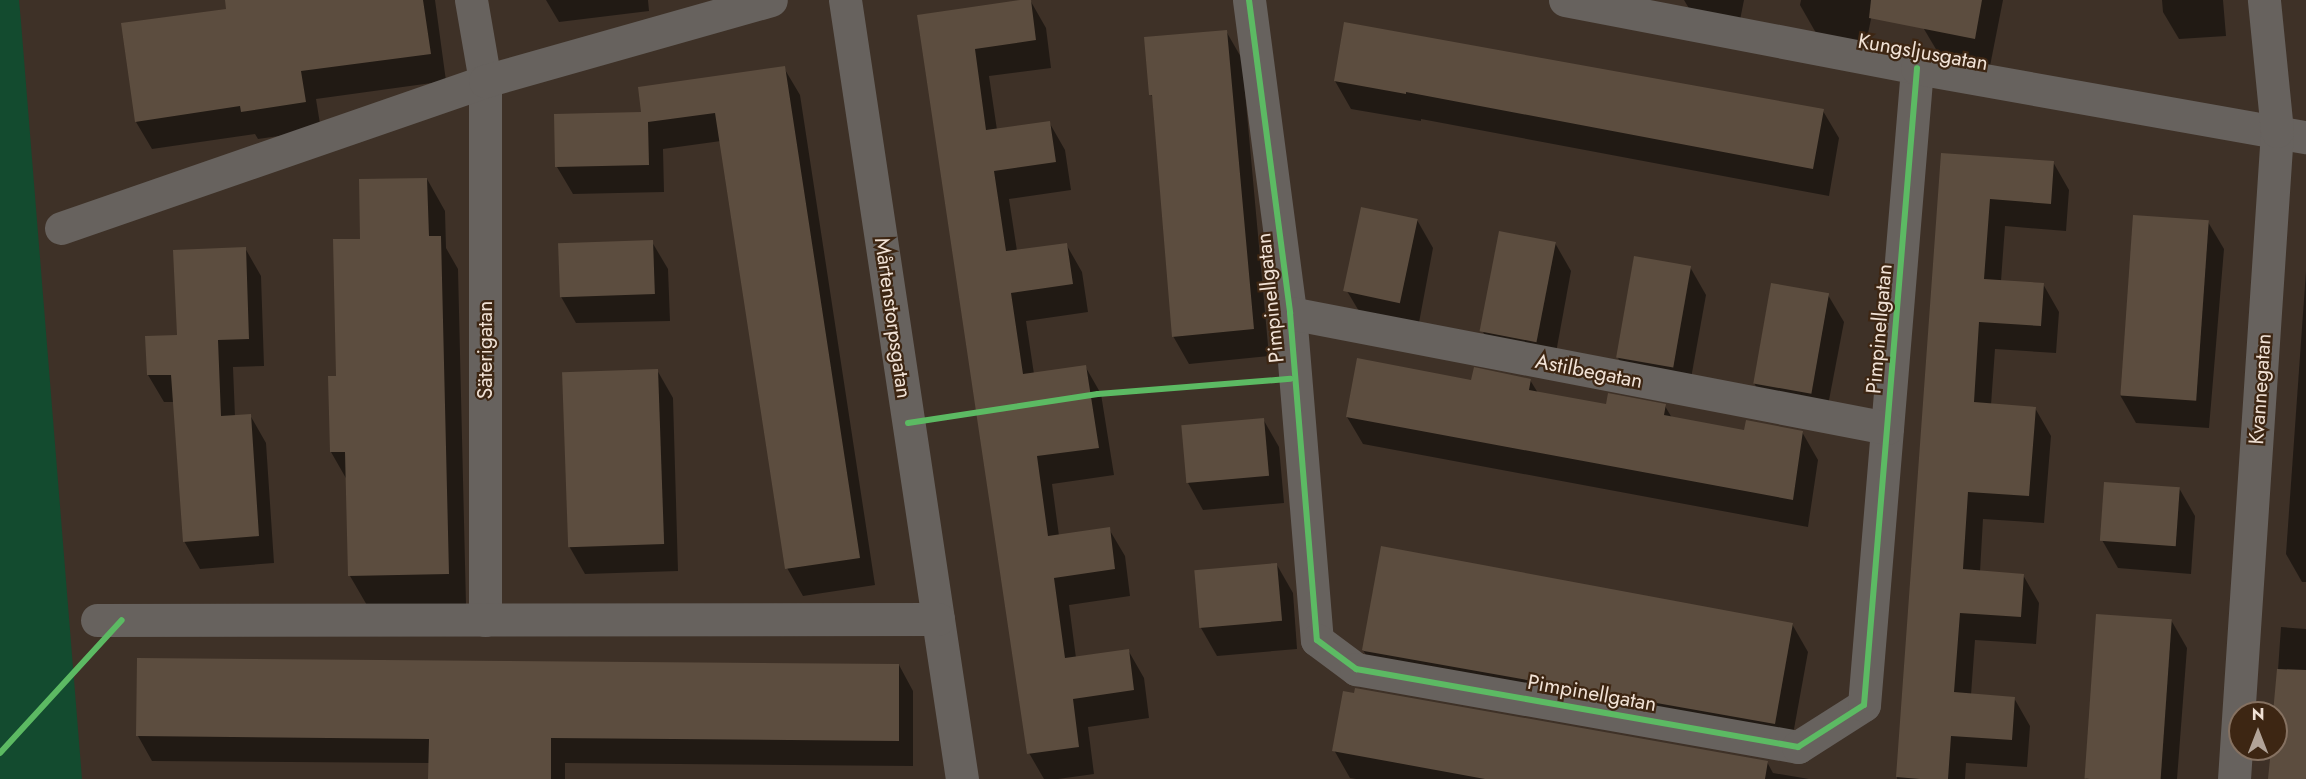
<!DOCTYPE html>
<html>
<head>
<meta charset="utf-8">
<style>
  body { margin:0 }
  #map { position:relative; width:2306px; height:779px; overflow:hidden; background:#3e3127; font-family:Jost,sans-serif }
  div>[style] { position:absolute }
  .green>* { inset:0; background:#134b2f }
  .shadow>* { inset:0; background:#0007 }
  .building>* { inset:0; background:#5c4d3f; transform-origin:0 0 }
  .street>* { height:33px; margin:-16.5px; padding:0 16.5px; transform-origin:16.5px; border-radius:16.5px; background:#67625e }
  .cycleway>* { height:6px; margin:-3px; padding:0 3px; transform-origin:3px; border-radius:3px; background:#5cba63 }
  span { translate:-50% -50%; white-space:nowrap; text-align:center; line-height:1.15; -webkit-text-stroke:4.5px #3d2613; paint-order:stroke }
  .street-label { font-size:21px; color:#f1e2d6 }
  .north { position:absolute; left:2228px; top:701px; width:60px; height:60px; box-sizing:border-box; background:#3d2613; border:2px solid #857161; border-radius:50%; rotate:0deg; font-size:16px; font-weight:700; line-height:24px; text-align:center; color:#f1e2d6 }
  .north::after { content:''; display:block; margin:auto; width:21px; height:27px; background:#b2a499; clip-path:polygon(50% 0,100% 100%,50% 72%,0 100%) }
</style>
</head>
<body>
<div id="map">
  <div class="green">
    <i style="clip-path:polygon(0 0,19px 0,21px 22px,82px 779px,0 779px)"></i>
  </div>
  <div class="shadow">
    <i style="clip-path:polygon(226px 0,435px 0,446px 81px,316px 99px,321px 130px,258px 139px,255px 134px,152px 149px,136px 122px,227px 10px)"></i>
    <i style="clip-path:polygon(546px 0,648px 0,649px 11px,559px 22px)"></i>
    <i style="clip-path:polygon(1030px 0,1046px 28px,1051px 68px,989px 76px,997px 130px,1049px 122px,1065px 150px,1071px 190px,1009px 199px,1017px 251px,1066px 244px,1082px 272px,1088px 312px,1026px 321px,1034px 374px,1085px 366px,1101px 394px,1114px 475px,1052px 484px,1059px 536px,1109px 529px,1125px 556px,1130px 596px,1069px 605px,1076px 658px,1128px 650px,1144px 678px,1149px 718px,1088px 727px,1094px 774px,1058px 779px,1044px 779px,1029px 753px,918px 17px)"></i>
    <i style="clip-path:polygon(1684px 0,1744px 0,1740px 20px,1690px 10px)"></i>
    <i style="clip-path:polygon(1801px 0,1875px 0,1866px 43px,1816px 33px,1800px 5px)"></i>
    <i style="clip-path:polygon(1929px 0,2003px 0,1990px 66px,1940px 56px,1924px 29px)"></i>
    <i style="clip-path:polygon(2162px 0,2223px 0,2226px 36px,2179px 39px,2163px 12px)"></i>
    <i style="clip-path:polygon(1226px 31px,1242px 59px,1269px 356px,1189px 364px,1173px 336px,1153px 99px,1151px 94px)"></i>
    <i style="clip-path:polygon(784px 68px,800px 95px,875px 585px,803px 596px,787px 568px,721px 141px,663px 149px,664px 192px,573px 194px,557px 167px,643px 113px)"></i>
    <i style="clip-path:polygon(1335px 81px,1823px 111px,1839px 138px,1829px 196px,1421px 119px,1421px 121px,1351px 109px)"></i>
    <i style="clip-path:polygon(1942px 154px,2053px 162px,2069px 190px,2066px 231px,2005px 226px,2001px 281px,2043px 284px,2059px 312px,2056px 353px,1995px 349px,1991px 405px,2035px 408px,2051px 436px,2044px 523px,1983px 519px,1980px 572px,2023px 575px,2039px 603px,2036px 644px,1975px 640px,1971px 695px,2014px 698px,2030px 726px,2027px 767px,1966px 763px,1965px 779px,1897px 779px)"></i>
    <i style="clip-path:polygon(427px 179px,445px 211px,446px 248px,458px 269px,466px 605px,368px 607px,350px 576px,347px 480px,331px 452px,330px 378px,337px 377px,362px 240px)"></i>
    <i style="clip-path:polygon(1417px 220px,1433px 248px,1418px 328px,1363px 318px,1347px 291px)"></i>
    <i style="clip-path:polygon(2208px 222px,2224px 249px,2209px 428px,2136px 423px,2120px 395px)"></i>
    <i style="clip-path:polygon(652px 242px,668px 269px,670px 321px,576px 323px,560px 295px)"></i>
    <i style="clip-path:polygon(1555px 243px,1571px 271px,1553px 369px,1498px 358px,1482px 330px)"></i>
    <i style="clip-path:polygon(245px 248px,261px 276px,264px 366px,233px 367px,235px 417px,250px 415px,266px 443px,274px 563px,200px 569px,184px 541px,174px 402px,164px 402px,148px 375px)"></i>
    <i style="clip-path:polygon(1690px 267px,1706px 295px,1688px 395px,1633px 384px,1617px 356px)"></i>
    <i style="clip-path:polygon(2306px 271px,2306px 582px,2302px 582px,2286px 554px)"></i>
    <i style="clip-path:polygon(1828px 295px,1844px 322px,1825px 421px,1770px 410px,1754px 383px)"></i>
    <i style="clip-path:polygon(657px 370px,673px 398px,678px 571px,585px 574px,569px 546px,564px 373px)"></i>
    <i style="clip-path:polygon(1530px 380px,1538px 393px,1608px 406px,1665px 406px,1672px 418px,1745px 431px,1802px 432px,1818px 460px,1808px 527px,1363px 444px,1347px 417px,1473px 381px)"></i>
    <i style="clip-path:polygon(1263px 419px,1279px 447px,1284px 503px,1203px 510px,1188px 483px)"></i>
    <i style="clip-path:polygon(2179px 488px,2195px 516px,2191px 574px,2118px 568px,2102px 540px)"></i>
    <i style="clip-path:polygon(1277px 565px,1293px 593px,1297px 649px,1217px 656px,1201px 628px,1196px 572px)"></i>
    <i style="clip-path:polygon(2171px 620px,2187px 648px,2177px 779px,2086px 779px)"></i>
    <i style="clip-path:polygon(1792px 624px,1808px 652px,1790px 751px,1379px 677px,1363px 650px)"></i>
    <i style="clip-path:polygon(2281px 627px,2306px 629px,2306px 779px,2270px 779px,2276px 749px,2275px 713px)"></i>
    <i style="clip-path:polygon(899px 665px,913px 691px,913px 766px,565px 763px,565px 779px,430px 779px,430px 763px,152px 761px,138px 736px)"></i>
    <i style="clip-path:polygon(1334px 750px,1767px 762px,1773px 773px,1809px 779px,1356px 779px,1350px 778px)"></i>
  </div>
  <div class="building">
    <i style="clip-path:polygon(225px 0,423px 0,431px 54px,301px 71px,306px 102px,241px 112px,240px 106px,135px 122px,121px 23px,226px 9px)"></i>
    <i style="clip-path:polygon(1020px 0,1031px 0,1036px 40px,975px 49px,986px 130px,1050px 121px,1056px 162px,994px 171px,1006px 251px,1067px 243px,1073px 284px,1011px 293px,1023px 374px,1086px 365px,1099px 448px,1037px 456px,1048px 536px,1110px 527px,1115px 569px,1054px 578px,1065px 658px,1129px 649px,1134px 690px,1073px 699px,1079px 747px,1027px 754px,917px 15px)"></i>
    <i style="clip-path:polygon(1871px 0,1982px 0,1975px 39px,1869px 18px)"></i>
    <i style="clip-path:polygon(1344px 22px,1824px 109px,1813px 169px,1406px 92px,1406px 94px,1334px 81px)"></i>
    <i style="clip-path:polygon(1227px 30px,1254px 329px,1172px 337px,1152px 95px,1149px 95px,1144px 37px)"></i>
    <i style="clip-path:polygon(785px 66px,860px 558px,785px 569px,715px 113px,648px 122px,649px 165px,555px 167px,554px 114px,641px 112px,638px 87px)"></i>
    <i style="clip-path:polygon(1941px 153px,2054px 161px,2051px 204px,1990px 199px,1984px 279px,2044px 283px,2041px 326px,1979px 322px,1974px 402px,2036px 407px,2029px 496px,1968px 492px,1963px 569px,2024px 574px,2021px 617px,1960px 613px,1954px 692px,2015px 697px,2012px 740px,1951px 736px,1948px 779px,1920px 779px,1896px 777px)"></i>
    <i style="clip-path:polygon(427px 178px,429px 236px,441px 236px,449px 574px,348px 576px,345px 452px,330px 452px,328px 376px,336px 376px,333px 239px,360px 239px,359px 179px)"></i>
    <i style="left:1361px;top:207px;width:58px;height:86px;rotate:12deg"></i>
    <i style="left:2133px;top:215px;width:76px;height:181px;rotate:4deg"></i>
    <i style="left:1499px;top:231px;width:58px;height:102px;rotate:11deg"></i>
    <i style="left:653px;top:240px;width:54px;height:95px;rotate:88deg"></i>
    <i style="clip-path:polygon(246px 247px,249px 339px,218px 340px,221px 416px,251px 414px,259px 536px,183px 542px,171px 375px,147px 375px,145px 336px,177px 335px,173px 250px)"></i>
    <i style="left:1634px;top:256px;width:58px;height:103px;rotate:10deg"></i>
    <i style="left:1771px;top:283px;width:59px;height:102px;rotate:10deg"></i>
    <i style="clip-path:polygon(1357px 358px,1471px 380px,1474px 367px,1531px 379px,1529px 390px,1606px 404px,1608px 393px,1666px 404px,1664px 415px,1744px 430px,1746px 420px,1803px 431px,1793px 500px,1346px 417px)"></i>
    <i style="left:658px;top:369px;width:175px;height:96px;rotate:88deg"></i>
    <i style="left:1264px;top:418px;width:58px;height:83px;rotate:85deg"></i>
    <i style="left:2104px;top:482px;width:76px;height:59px;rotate:4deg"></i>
    <i style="clip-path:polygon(1381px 546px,1793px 623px,1775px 724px,1364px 651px,1362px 650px)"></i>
    <i style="left:1277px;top:563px;width:58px;height:83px;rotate:85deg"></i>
    <i style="left:2096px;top:614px;width:76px;height:165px;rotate:4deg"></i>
    <i style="clip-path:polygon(137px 658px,899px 664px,899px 741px,551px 738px,551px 779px,428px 779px,429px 739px,136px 736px)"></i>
    <i style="clip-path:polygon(2277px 669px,2306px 670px,2306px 779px,2268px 779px,2271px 749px,2276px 749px,2276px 713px,2273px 713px)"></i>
    <i style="clip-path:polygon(1355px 688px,1768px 761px,1765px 779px,1485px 779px,1332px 751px,1343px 691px,1354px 693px)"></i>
  </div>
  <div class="street">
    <i style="left:471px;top:0;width:82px;rotate:80.2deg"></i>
    <i style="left:485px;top:81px;width:539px;rotate:90deg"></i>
    <i style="left:845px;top:0;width:788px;rotate:81.46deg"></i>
    <i style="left:1249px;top:0;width:316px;rotate:82.5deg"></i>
    <i style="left:1290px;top:313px;width:328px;rotate:85.3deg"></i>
    <i style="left:1317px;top:640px;width:49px;rotate:36.6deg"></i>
    <i style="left:1356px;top:669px;width:449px;rotate:10deg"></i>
    <i style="left:1798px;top:747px;width:78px;rotate:-32.5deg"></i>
    <i style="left:1864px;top:705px;width:639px;rotate:-85.24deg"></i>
    <i style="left:1565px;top:0;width:359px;rotate:10.9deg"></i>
    <i style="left:1917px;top:68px;width:395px;rotate:10.1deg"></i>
    <i style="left:61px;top:228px;width:449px;rotate:-19.1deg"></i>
    <i style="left:485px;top:81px;width:297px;rotate:-15.8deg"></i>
    <i style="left:1290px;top:313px;width:608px;rotate:10.9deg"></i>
    <i style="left:97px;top:620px;width:841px;rotate:-0.07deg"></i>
    <i style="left:2234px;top:779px;width:649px;rotate:-86.2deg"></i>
    <i style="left:2277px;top:131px;width:132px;rotate:-95.7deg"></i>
  </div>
  <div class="cycleway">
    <i style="left:1249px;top:0;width:316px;rotate:82.5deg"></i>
    <i style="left:1290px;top:313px;width:328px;rotate:85.3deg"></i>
    <i style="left:1317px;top:640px;width:49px;rotate:36.6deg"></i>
    <i style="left:1356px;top:669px;width:449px;rotate:10deg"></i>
    <i style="left:1798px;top:747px;width:78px;rotate:-32.5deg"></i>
    <i style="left:1864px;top:705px;width:639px;rotate:-85.24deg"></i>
    <i style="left:908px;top:423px;width:192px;rotate:-8.7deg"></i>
    <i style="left:1098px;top:394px;width:193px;rotate:-4.5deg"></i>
    <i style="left:0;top:753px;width:180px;rotate:-47.5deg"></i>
  </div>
  <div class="street-label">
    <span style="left:1923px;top:52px;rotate:10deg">Kungsljusgatan</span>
    <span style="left:1270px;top:298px;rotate:-96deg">Pimpinellgatan</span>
    <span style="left:893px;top:318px;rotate:82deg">Mårtenstorpsgatan</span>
    <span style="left:1879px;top:329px;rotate:-85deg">Pimpinellgatan</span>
    <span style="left:485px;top:350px;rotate:-90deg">Säterigatan</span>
    <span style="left:1589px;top:371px;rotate:11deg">Astilbegatan</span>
    <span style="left:2260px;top:389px;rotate:-86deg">Kvannegatan</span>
    <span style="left:1592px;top:693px;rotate:10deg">Pimpinellgatan</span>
  </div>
  <div class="north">N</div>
</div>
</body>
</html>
